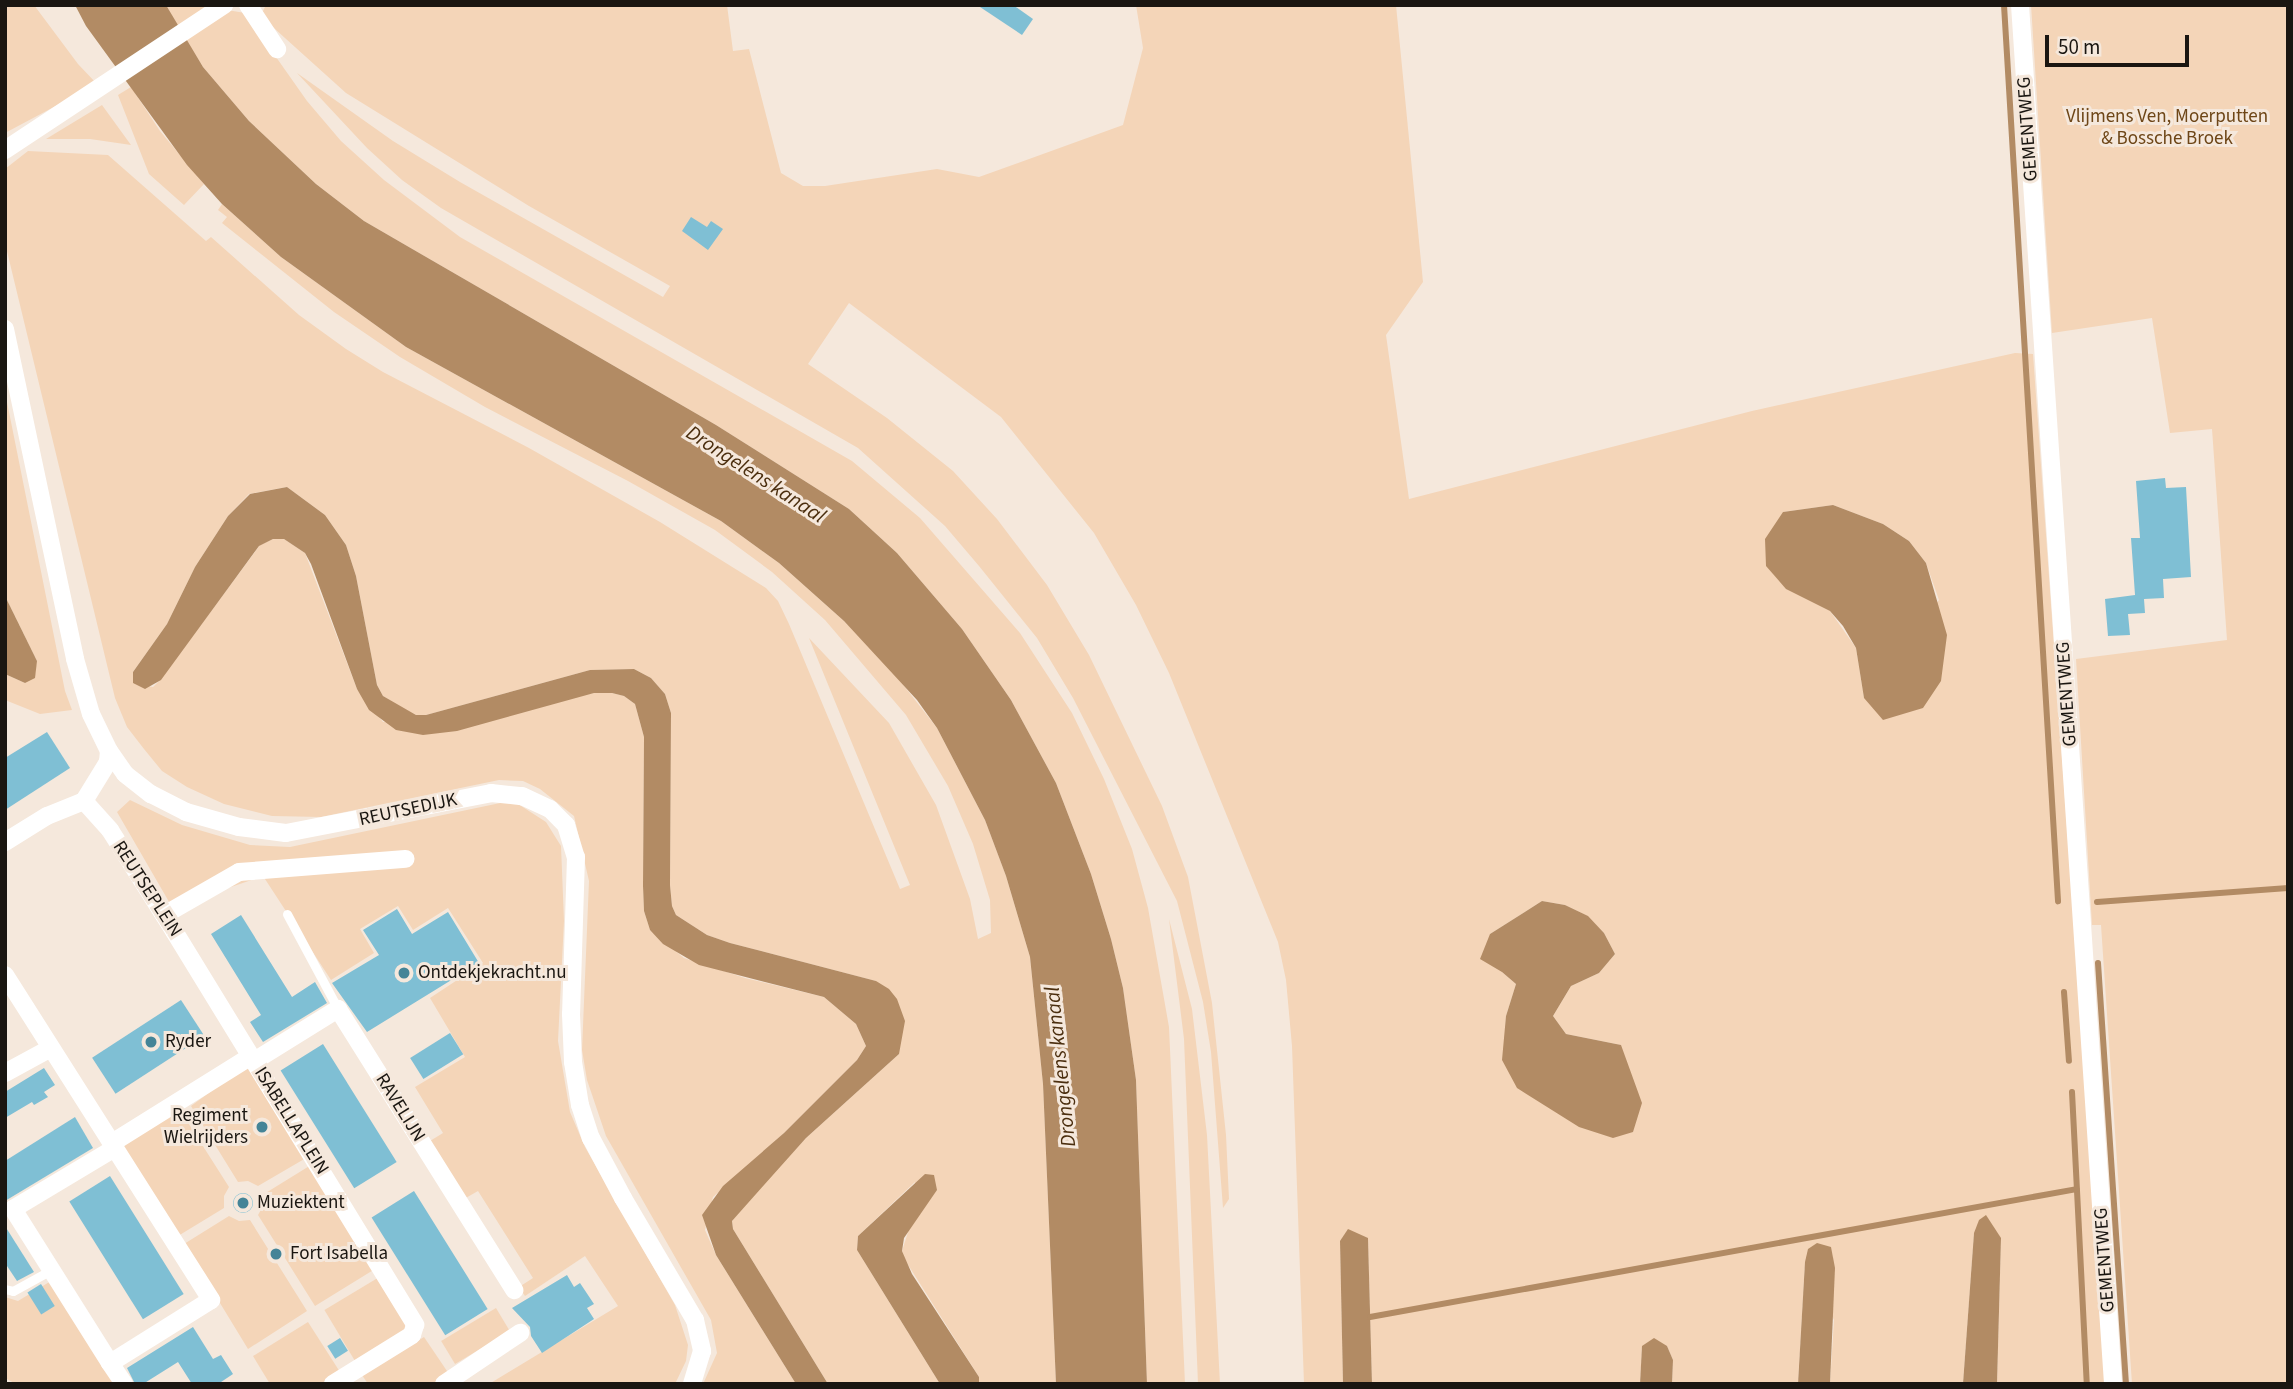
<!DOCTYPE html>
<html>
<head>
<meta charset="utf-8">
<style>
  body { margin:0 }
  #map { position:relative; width:2293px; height:1389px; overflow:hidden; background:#f5e8dc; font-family:"Source Sans 3",sans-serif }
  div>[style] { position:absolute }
  .green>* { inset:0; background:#f4d5b8; transform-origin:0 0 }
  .water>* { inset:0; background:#b28b64 }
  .stream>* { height:6px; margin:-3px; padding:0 3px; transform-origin:3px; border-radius:3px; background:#b28b64 }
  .building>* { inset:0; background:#7fbfd4; transform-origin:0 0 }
  .round { border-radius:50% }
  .service>* { height:9px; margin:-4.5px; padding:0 4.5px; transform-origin:4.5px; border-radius:4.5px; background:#fff }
  .minor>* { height:18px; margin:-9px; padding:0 9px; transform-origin:9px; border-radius:9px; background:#fff }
  .dots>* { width:19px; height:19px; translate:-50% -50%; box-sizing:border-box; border:4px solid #f5e8dc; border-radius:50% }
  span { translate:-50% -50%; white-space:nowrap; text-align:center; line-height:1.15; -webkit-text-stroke:6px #f5e8dc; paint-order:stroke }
  .park-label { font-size:19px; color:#6e4617 }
  .street-label { font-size:19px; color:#1a1611 }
  .poi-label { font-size:19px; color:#1a1611 }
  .left { translate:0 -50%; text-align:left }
  .right { translate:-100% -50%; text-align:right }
  .water-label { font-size:21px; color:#4b2e0e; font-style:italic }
  .frame { position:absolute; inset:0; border:7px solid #1a1611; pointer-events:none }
  .scale { position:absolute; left:2045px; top:35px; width:144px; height:32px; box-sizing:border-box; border:4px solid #1a1611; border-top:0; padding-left:9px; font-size:21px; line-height:24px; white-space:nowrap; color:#1a1611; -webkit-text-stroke:5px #f5e8dc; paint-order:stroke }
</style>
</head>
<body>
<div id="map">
  <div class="green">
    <i style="clip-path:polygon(5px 5px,34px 5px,78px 64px,97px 84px,5px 133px)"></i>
    <i style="clip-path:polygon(166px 5px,220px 5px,181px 32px)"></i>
    <i style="clip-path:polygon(evenodd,266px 5px,727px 5px,733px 51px,749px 49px,781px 173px,803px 186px,825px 186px,937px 169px,979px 177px,1123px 125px,1143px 48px,1136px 5px,1396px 5px,1423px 282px,1386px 335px,1409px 499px,1752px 411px,2015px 353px,2033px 354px,2107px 1384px,1997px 1384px,2001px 1238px,1974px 1233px,1963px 1384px,1830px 1384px,1834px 1320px,1805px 1262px,1798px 1384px,1672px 1384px,1673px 1360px,1667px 1346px,1642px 1346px,1640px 1384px,1372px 1384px,1368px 1239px,1340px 1241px,1343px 1384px,1304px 1384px,1292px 1046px,1286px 980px,1278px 942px,1169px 673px,1136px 605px,1094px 533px,1001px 417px,849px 303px,808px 364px,887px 418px,953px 471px,997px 519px,1047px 585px,1089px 655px,1162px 806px,1188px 877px,1212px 1003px,1226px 1135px,1229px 1199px,1223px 1208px,1211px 1052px,1203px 1002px,1177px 901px,1073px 698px,1037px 638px,979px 566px,945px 526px,858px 448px,441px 208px,402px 180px,367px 148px,297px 73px,393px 141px,460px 182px,663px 297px,670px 286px,529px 206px,346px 93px,265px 20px,262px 13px,266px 5px,1833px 505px,1883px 524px,1909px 541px,1926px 563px,1939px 600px,1864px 698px,1856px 648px,1830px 611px,1783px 512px,1833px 505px,266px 5px,1542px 901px,1565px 905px,1587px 916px,1604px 933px,1615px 954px,1599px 973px,1571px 986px,1553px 1016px,1566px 1034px,1621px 1045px,1505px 1033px,1506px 1016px,1516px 984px,1502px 972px,1490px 934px,1542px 901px)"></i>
    <i style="clip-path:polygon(2031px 5px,2288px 5px,2288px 1384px,2132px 1384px,2101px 925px,2092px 925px,2076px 659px,2227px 640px,2212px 429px,2170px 433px,2152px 318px,2052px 333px)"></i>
    <i style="clip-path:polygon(227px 10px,245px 13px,307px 101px,341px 141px,384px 180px,460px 237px,852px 461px,920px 518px,1020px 633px,1072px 713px,1104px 779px,1132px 849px,1148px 908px,1169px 1027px,1185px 1384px,1147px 1384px,1136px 1080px,1123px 988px,1111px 939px,1091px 874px,1056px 783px,1011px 700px,962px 629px,897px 553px,849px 509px,716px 425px,364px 221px,316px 184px,249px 121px,203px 67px,185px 38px)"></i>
    <i style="clip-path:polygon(131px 87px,160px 131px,204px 184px,184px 205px,149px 174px,118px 95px)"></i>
    <i style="clip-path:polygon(102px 105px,131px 145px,90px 139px,46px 139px)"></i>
    <i style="clip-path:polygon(28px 151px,108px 155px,206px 241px,211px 237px,299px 315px,346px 349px,383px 372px,529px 448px,660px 522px,766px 588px,778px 601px,789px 624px,900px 889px,910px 885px,809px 638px,889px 723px,936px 805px,970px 899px,978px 939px,991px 933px,990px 900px,973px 844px,948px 786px,906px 715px,825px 620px,772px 572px,715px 530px,628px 481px,485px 407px,400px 357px,334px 312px,222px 223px,227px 217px,218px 210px,222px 204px,281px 257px,406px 347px,721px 521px,779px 563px,844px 621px,894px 673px,937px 728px,985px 820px,1006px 876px,1030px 957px,1043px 1084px,1056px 1384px,979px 1384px,979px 1377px,905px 1260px,902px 1251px,909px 1229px,915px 1182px,858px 1236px,857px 1250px,940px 1384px,828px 1384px,733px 1229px,732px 1221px,737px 1212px,806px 1138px,899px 1054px,876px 981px,730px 943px,707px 935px,676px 915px,672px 906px,670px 885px,671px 713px,665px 694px,651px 678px,634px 669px,590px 670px,426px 715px,416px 715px,405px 710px,383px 696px,377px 685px,356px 576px,346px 545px,325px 515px,287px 487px,249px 494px,228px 516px,195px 567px,167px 624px,133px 672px,134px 683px,153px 687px,160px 680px,260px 545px,273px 539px,284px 539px,305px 553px,357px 689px,383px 722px,594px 693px,612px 693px,624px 696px,635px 704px,644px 737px,643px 886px,644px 911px,650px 930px,684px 958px,745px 978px,824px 997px,856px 1024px,866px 1046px,857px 1060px,784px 1133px,713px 1197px,705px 1230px,716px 1255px,796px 1384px,703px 1384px,717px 1353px,711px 1320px,606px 1136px,587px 1080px,582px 1050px,589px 881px,574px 816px,540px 789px,523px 781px,499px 780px,321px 817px,272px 816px,224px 804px,187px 787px,162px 771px,144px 749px,127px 727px,115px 698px,5px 243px,5px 169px)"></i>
    <i style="clip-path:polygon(5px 392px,65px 691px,72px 710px,40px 714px,5px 700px,5px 674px,25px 683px,37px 661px,5px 596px)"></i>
    <i style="clip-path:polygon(130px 800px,182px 825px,250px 845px,290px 847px,505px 802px,515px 802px,546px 822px,561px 846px,564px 921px,558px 1041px,570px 1112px,585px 1147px,675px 1305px,688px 1345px,686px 1361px,675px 1384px,489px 1384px,618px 1306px,585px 1256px,525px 1296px,519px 1287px,533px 1278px,478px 1191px,464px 1199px,430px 1141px,443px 1133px,415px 1087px,465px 1057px,430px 998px,483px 963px,448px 908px,413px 930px,398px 906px,360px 929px,374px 953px,331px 980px,263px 876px,172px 907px,117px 812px)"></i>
    <i style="clip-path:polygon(1169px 919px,1192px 1009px,1207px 1135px,1220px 1384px,1198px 1384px,1184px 1039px)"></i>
    <i style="clip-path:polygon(247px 1065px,306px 1158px,258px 1186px,248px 1181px,238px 1182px,191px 1106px)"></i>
    <i style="clip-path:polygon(180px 1110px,229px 1187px,224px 1196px,224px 1208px,178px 1236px,123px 1146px)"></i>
    <i style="clip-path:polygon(311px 1165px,375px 1269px,315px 1306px,258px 1215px,263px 1206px,264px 1194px)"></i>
    <i style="clip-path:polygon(229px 1216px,239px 1221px,250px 1220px,307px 1311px,248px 1349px,184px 1244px)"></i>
    <i style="left:381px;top:1276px;width:60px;height:66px;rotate:59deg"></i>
    <i style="clip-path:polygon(51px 1281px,116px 1384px,16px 1384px,5px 1378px,5px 1297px,18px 1301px)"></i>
    <i style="left:496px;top:1308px;width:27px;height:64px;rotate:59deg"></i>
    <i style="clip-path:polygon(308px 1322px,340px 1372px,321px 1384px,270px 1384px,253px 1356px)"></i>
    <i style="clip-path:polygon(424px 1337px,449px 1374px,433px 1384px,368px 1384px,362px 1375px)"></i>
  </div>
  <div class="water">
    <i style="clip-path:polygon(75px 5px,166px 5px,203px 67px,249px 121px,316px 184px,364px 221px,716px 425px,849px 509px,897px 553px,962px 629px,1011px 700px,1056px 783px,1091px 874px,1111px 939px,1123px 988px,1136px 1080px,1147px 1384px,1056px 1384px,1043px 1084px,1030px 957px,1006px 876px,985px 820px,937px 728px,917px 700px,844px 621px,779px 563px,721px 521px,406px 347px,281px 257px,222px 204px,187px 165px,86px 26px)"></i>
    <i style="clip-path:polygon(287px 487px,325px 515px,346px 545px,356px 576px,377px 685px,383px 696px,416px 715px,426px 715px,590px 670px,634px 669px,651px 678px,665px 694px,671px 713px,670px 885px,672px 906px,676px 915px,707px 935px,730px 943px,876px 981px,889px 989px,897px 999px,905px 1021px,899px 1054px,806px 1138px,732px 1221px,733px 1229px,828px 1384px,796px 1384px,716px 1255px,702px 1215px,723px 1186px,784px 1133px,857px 1060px,866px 1046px,856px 1024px,824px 997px,699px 965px,663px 944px,650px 930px,644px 911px,643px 886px,644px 737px,635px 704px,624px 696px,612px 693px,594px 693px,457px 731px,423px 735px,396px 730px,369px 710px,357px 689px,311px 564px,305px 553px,284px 539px,273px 539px,259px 546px,161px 680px,145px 689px,133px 683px,133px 672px,167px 624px,195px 567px,228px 516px,250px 494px)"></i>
    <i style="clip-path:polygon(1833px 505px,1883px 524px,1909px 541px,1926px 563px,1947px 635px,1941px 681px,1923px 708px,1883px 720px,1864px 698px,1856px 648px,1843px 626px,1830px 611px,1786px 589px,1766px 566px,1765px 539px,1783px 512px)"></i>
    <i style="clip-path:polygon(5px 596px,37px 661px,35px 678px,25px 683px,5px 674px)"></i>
    <i style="clip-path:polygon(1542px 901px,1565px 905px,1588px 916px,1604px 933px,1615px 954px,1599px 973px,1571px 986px,1553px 1016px,1566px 1034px,1621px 1045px,1642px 1103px,1633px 1132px,1613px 1138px,1579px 1127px,1517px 1088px,1502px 1060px,1506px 1016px,1516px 984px,1502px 972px,1480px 959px,1490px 934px)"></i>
    <i style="clip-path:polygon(925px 1174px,934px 1175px,937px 1190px,904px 1238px,902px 1251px,912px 1274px,979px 1377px,979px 1384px,940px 1384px,857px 1250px,858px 1236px)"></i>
    <i style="clip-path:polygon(1986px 1215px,2001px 1238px,1997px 1384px,1963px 1384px,1974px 1233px,1979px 1220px)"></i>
    <i style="clip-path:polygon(1348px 1229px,1368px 1238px,1372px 1384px,1343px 1384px,1340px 1241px)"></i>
    <i style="clip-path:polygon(1817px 1243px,1831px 1247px,1835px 1268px,1830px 1384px,1798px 1384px,1805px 1262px,1808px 1249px)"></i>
    <i style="clip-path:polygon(1654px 1338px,1667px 1346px,1673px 1360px,1672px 1384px,1640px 1384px,1642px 1346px)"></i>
  </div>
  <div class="stream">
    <i style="left:2004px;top:5px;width:898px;rotate:86.55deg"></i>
    <i style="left:2097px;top:902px;width:192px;rotate:-4.2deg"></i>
    <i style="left:2098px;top:963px;width:422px;rotate:86.2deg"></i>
    <i style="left:2064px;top:992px;width:69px;rotate:85.9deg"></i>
    <i style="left:2072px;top:1092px;width:292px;rotate:87.1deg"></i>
    <i style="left:1370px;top:1317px;width:718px;rotate:-10.26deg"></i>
  </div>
  <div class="building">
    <i style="clip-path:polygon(977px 5px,1013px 5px,1033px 19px,1022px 35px)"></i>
    <i style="clip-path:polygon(691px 217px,707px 227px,711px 221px,723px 229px,708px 250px,682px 231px)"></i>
    <i style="clip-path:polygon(2165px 478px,2166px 488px,2186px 487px,2191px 577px,2163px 579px,2164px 598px,2144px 599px,2145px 613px,2128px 614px,2130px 635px,2108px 636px,2105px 599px,2135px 595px,2131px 538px,2140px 538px,2136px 481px)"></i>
    <i style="clip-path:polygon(47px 732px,70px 768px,5px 810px,5px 758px)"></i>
    <i style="clip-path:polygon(397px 909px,412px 934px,448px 912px,479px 963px,367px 1032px,332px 983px,379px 955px,363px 930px)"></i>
    <i style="clip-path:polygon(241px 915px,292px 997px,315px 982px,327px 1003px,263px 1042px,250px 1022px,261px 1015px,211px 934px)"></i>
    <i style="left:181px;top:1000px;width:43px;height:106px;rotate:57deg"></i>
    <i style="left:450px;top:1033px;width:25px;height:47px;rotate:58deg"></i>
    <i style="left:323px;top:1044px;width:139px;height:50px;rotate:58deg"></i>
    <i style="clip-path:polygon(44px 1068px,55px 1085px,44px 1092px,48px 1097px,34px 1105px,32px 1102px,5px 1118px,5px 1092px)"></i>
    <i style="clip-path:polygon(75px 1117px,93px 1148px,5px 1201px,5px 1161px)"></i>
    <i style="left:110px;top:1176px;width:139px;height:48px;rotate:58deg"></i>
    <i style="left:414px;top:1191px;width:139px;height:50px;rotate:58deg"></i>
    <i class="round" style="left:233px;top:1193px;width:20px;height:20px"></i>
    <i style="clip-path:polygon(5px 1226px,34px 1272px,17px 1281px,5px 1263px)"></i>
    <i style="clip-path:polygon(567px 1275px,574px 1287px,580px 1283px,594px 1304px,587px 1308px,594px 1319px,542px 1353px,531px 1336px,530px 1327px,512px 1308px)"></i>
    <i style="left:41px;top:1284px;width:26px;height:16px;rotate:58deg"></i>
    <i style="clip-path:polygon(193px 1327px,213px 1359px,221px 1355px,233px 1374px,218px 1384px,192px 1384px,178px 1362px,143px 1384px,135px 1384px,127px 1368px)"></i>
    <i style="left:340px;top:1338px;width:15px;height:15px;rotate:58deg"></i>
  </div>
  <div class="service">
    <i style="left:287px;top:914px;width:108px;rotate:61.8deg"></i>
    <i style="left:5px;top:1289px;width:8px;rotate:14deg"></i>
    <i style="left:13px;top:1291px;width:43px;rotate:-28.9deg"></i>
  </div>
  <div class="minor">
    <i style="left:248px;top:5px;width:53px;rotate:56.6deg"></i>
    <i style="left:2020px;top:5px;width:1382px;rotate:86.14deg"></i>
    <i style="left:5px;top:150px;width:263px;rotate:-33.5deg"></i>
    <i style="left:5px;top:329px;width:337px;rotate:78deg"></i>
    <i style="left:75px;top:659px;width:57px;rotate:73.8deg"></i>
    <i style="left:91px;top:714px;width:41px;rotate:64.1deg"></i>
    <i style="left:109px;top:751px;width:28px;rotate:55deg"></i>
    <i style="left:125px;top:774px;width:33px;rotate:38deg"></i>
    <i style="left:151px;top:794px;width:39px;rotate:27deg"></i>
    <i style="left:186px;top:812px;width:55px;rotate:15.8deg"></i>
    <i style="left:239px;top:827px;width:47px;rotate:7.3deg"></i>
    <i style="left:286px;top:833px;width:209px;rotate:-11deg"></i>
    <i style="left:491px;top:793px;width:31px;rotate:6deg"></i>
    <i style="left:522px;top:796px;width:31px;rotate:25deg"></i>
    <i style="left:550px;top:809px;width:23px;rotate:45deg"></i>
    <i style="left:566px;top:825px;width:34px;rotate:73deg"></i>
    <i style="left:576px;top:857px;width:157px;rotate:91.8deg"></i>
    <i style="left:571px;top:1014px;width:48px;rotate:87.6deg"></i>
    <i style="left:573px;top:1062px;width:44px;rotate:80.8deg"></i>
    <i style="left:580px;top:1105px;width:35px;rotate:72deg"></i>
    <i style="left:591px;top:1138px;width:68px;rotate:61.9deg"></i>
    <i style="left:623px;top:1198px;width:142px;rotate:59.5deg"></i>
    <i style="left:695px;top:1320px;width:32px;rotate:77deg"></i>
    <i style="left:702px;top:1351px;width:34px;rotate:107deg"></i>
    <i style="left:84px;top:801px;width:39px;rotate:48deg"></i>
    <i style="left:110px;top:830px;width:120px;rotate:57.6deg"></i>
    <i style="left:174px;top:931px;width:462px;rotate:58.5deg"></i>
    <i style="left:415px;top:1325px;width:10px;rotate:107deg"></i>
    <i style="left:412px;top:1335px;width:93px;rotate:148.2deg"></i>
    <i style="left:84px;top:801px;width:46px;rotate:-58.4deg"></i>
    <i style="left:108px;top:762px;width:11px;rotate:-85deg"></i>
    <i style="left:5px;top:842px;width:49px;rotate:-31.8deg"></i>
    <i style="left:47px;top:816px;width:40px;rotate:-22deg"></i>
    <i style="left:164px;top:915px;width:86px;rotate:-29.8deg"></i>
    <i style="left:239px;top:872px;width:167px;rotate:-4.5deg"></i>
    <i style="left:5px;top:975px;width:385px;rotate:57.6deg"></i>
    <i style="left:211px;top:1300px;width:119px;rotate:148deg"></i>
    <i style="left:110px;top:1363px;width:182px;rotate:-122.2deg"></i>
    <i style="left:13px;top:1209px;width:119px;rotate:-30.9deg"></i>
    <i style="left:254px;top:1061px;width:99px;rotate:-31.8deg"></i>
    <i style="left:338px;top:1009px;width:332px;rotate:57.9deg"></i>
    <i style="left:5px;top:1073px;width:52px;rotate:-28.5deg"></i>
    <i style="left:112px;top:1143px;width:164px;rotate:-32deg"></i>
    <i style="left:110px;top:1363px;width:25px;rotate:56deg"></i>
    <i style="left:444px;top:1384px;width:92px;rotate:-33.9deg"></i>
  </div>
  <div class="dots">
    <i style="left:404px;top:973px;background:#448497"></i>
    <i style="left:151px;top:1042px;background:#448497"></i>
    <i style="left:262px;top:1127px;background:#448497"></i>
    <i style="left:243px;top:1203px;background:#448497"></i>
    <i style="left:276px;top:1254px;background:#448497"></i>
  </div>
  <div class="park-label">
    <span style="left:2167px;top:128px">Vlijmens Ven, Moerputten<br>&amp; Bossche Broek</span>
  </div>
  <div class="street-label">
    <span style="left:2028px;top:129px;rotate:-94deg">GEMENTWEG</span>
    <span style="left:2067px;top:694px;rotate:-94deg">GEMENTWEG</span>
    <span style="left:408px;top:810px;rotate:-12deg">REUTSEDIJK</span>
    <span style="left:147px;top:889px;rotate:57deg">REUTSEPLEIN</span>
    <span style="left:400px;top:1108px;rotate:58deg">RAVELIJN</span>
    <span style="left:291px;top:1121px;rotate:58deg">ISABELLAPLEIN</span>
    <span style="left:2105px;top:1260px;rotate:-94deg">GEMENTWEG</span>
  </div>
  <div class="poi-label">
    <span class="left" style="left:418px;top:973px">Ontdekjekracht.nu</span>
    <span class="left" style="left:165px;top:1042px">Ryder</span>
    <span class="right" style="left:248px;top:1127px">Regiment<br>Wielrijders</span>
    <span class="left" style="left:257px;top:1203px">Muziektent</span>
    <span class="left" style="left:290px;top:1254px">Fort Isabella</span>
  </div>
  <div class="water-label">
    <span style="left:756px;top:474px;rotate:33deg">Drongelens kanaal</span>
    <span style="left:1060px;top:1067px;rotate:-96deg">Drongelens kanaal</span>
  </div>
  <div class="frame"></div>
  <div class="scale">50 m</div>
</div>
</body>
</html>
